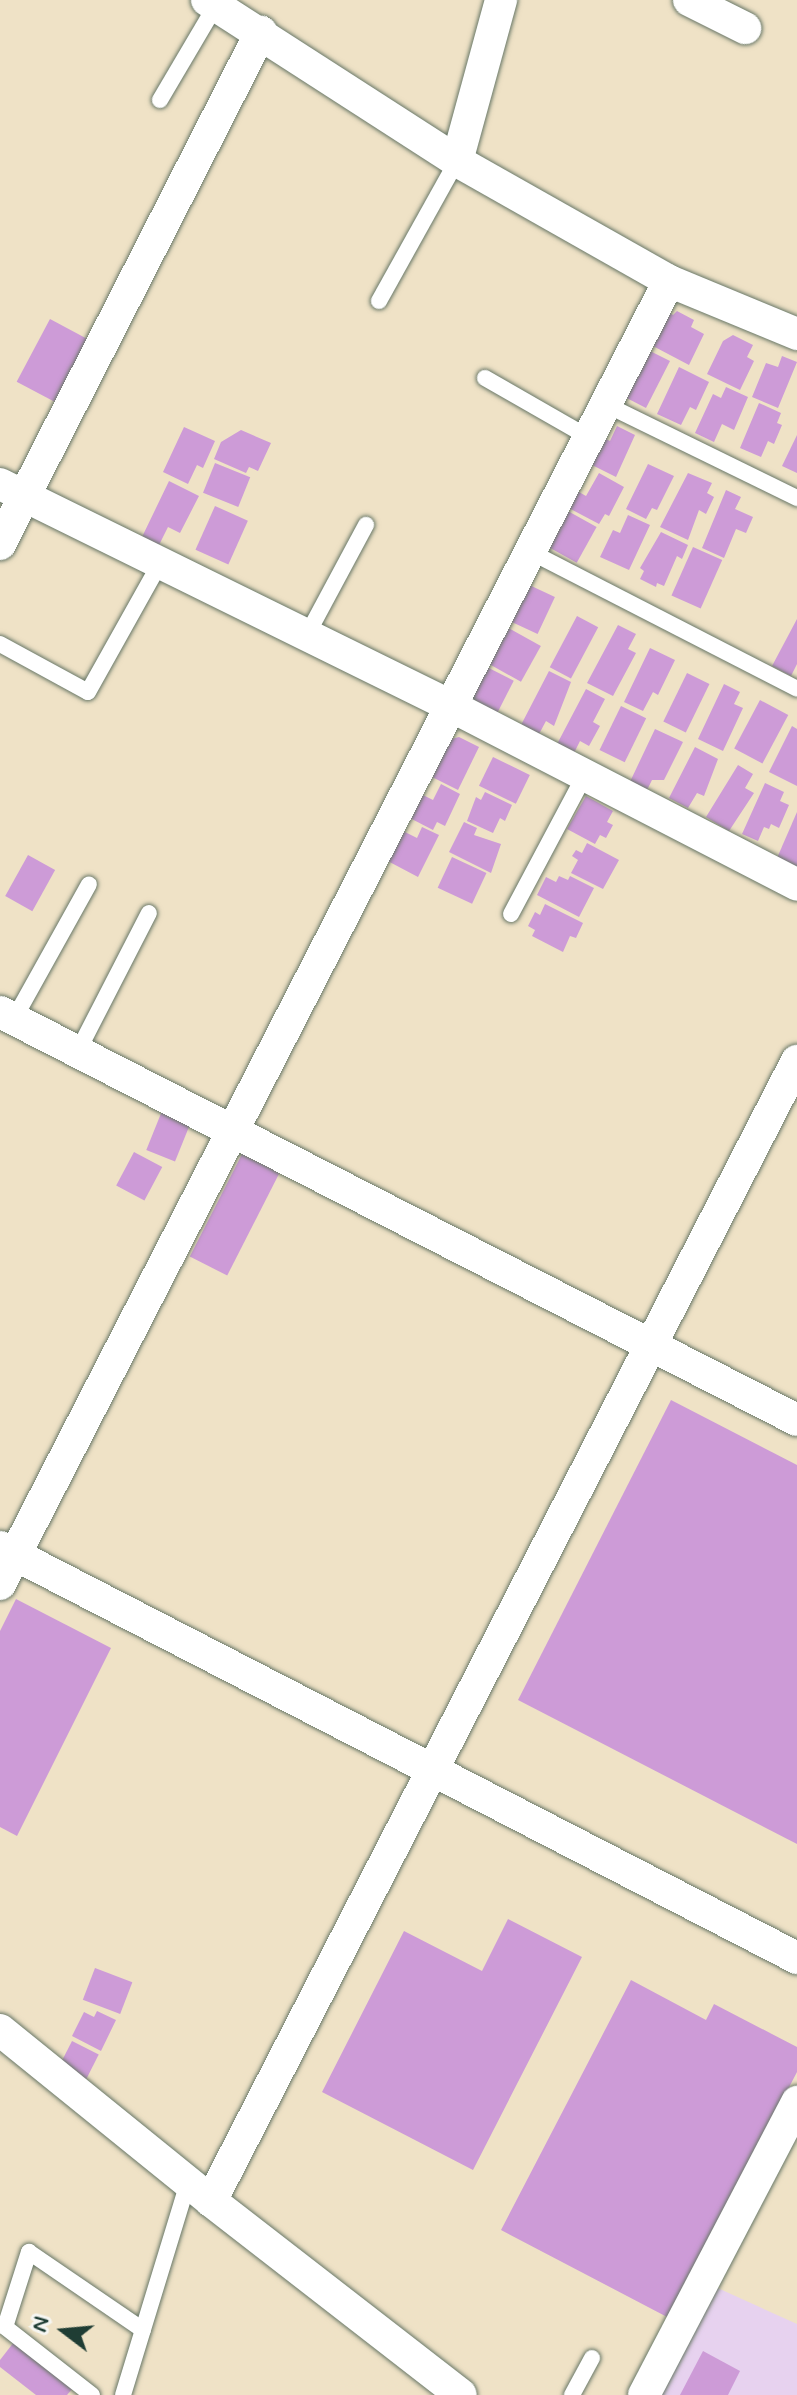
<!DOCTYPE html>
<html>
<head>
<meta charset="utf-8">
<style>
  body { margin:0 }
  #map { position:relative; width:797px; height:2395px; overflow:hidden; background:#efe2c6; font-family:Mynerve,sans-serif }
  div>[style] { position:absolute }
  .built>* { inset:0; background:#e7d2ef }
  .building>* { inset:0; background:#cd9bd7; transform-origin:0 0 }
  .roads { filter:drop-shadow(0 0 2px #687767) drop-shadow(0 0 2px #687767) }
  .service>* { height:16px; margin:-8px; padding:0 8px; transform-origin:8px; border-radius:8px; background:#fff }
  .minor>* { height:32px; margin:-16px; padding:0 16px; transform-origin:16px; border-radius:16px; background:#fff }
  span { translate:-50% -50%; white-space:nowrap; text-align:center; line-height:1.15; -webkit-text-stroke:8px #f6f6f2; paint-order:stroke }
  .north { position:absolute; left:24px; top:2291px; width:80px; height:80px; -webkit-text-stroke:6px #f6f6f2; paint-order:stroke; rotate:286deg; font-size:22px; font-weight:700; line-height:32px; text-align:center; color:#1f3d34 }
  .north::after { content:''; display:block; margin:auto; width:28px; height:36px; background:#1f3d34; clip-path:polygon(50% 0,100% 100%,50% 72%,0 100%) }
</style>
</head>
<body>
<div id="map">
  <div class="built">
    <i style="clip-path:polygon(711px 2285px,797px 2324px,797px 2395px,655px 2395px)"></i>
  </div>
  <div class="building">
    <i style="clip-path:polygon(677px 311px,694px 320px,691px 327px,704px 334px,689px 365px,651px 345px,668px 312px,673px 315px)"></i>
    <i style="left:50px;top:319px;width:45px;height:71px;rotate:28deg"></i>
    <i style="clip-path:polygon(733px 335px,753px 345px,747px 357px,754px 361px,740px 390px,707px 374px,723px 341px)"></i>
    <i style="clip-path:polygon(646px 349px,670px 361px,646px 408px,617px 393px)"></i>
    <i style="clip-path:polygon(782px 356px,797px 362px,778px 408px,752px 397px,766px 363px,778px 367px)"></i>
    <i style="clip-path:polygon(679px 367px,709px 382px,696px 410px,690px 407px,681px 425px,657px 414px)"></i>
    <i style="clip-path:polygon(726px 387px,748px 397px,734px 430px,722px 424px,714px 442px,695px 433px,713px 394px,721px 398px)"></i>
    <i style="clip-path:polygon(759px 403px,781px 413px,777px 423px,782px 425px,774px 444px,768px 441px,761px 457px,740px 448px)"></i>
    <i style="clip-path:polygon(617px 426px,635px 435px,616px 477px,588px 463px,602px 437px,610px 441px)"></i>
    <i style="clip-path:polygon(184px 427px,215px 441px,203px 468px,197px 465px,188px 484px,163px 472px)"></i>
    <i style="clip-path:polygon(241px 430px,271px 443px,258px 471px,249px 467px,246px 473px,214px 459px,221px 442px)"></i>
    <i style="clip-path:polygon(797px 435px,797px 473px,782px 466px)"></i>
    <i style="left:215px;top:463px;width:38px;height:32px;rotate:22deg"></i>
    <i style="clip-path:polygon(648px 464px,674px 476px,657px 510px,652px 508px,646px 519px,626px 509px)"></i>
    <i style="clip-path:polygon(599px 473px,624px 487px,609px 516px,605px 514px,599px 524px,563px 505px,572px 488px,586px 496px)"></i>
    <i style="clip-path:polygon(688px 473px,712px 483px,707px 493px,714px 497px,706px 514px,699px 510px,688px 540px,660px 527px)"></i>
    <i style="clip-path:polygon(169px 481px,199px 496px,180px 533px,168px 527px,159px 545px,142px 537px)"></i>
    <i style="clip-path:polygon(726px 490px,741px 497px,735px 509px,753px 517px,746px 533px,736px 529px,724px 558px,702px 548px)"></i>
    <i style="left:215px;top:506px;width:36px;height:48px;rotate:24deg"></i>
    <i style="left:566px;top:510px;width:35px;height:41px;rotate:29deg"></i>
    <i style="clip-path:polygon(628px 515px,650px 525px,629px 570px,600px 557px,613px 530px,620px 533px)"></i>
    <i style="clip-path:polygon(661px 532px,688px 545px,682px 559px,677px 556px,664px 586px,657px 583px,656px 587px,640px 579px,644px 571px,640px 568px)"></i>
    <i style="left:693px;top:547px;width:32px;height:53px;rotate:24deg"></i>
    <i style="left:525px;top:583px;width:33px;height:41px;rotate:25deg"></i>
    <i style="left:577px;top:616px;width:24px;height:58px;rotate:28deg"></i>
    <i style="clip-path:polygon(797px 619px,797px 664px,791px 676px,772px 666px)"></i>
    <i style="clip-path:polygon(618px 625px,636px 634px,628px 649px,636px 653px,613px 696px,587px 683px)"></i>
    <i style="left:505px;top:626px;width:41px;height:41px;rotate:29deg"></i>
    <i style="clip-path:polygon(650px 648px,675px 660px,658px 695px,653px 692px,643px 711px,624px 702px)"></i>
    <i style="left:479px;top:663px;width:39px;height:41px;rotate:27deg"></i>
    <i style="clip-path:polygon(549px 671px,571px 682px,554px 726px,546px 721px,539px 734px,521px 725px)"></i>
    <i style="left:687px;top:673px;width:25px;height:54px;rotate:26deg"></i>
    <i style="clip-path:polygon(724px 684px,740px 692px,734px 704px,743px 708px,723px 751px,698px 739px)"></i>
    <i style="clip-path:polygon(586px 689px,605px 699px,593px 722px,600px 726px,589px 746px,580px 741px,573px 755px,556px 746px)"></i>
    <i style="left:760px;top:700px;width:32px;height:55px;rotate:28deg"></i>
    <i style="left:621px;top:706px;width:28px;height:49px;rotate:26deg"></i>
    <i style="clip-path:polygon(792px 726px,797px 729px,797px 786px,769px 772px)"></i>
    <i style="clip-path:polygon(655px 729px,683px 742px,664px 780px,652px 780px,645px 794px,628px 786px)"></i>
    <i style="clip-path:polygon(459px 737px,479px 747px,458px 790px,428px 775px,444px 741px)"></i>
    <i style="clip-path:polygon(695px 747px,718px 759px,704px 796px,697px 793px,688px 808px,669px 798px)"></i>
    <i style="left:493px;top:757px;width:41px;height:32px;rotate:26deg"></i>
    <i style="clip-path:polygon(738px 765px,753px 774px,745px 788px,754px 793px,729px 831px,706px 817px)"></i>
    <i style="clip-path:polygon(765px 783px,784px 792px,780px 801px,789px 805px,779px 828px,771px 824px,769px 829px,764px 827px,758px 841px,742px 834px)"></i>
    <i style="clip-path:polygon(441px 784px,460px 794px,445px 826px,437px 822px,433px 830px,404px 815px,415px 791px,433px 800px)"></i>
    <i style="clip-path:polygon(485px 792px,512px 805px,505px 821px,500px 818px,493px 833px,467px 821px,476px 797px,481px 800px)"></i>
    <i style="clip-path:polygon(586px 796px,613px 811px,607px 822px,613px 825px,606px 838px,600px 835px,595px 844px,567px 829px)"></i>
    <i style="clip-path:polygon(797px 812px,797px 867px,777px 858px)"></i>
    <i style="clip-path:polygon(464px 822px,477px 828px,474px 835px,501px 844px,491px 873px,449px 852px)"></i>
    <i style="clip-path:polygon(422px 827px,439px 835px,418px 877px,382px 858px,397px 828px,417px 838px)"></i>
    <i style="clip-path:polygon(587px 843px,619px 860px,603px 889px,571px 873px,578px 860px,572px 856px,576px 850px,582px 853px)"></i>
    <i style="left:28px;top:855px;width:31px;height:47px;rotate:29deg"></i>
    <i style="left:452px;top:857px;width:38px;height:34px;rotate:25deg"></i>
    <i style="clip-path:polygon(559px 876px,568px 880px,570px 876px,594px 888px,579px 917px,537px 895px,546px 877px,556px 882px)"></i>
    <i style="clip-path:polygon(545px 904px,583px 923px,576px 938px,570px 936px,563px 952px,532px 936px,535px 930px,528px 926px,535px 912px,540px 915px)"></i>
    <i style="left:162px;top:1111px;width:31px;height:42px;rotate:22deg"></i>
    <i style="left:134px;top:1152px;width:32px;height:38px;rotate:28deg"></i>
    <i style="left:242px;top:1154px;width:42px;height:115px;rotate:27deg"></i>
    <i style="clip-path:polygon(671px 1400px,797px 1465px,797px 1844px,518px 1700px)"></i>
    <i style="clip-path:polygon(16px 1599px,111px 1648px,17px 1836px,0 1827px,0 1631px)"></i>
    <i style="clip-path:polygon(508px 1919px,582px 1957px,473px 2170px,322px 2092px,404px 1931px,482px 1971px)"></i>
    <i style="left:95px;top:1968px;width:40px;height:34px;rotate:21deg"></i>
    <i style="clip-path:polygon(631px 1980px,706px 2020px,714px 2004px,797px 2047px,797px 2072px,669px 2318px,501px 2230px)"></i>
    <i style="clip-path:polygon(97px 2011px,116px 2020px,101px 2051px,72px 2036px,84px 2012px,94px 2017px)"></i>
    <i style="left:72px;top:2041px;width:30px;height:34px;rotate:27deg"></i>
    <i style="clip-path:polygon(14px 2342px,73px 2388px,67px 2395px,36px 2395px,0 2367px,0 2360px)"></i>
    <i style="clip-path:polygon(703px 2351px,740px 2371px,728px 2395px,680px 2395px)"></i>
  </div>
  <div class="roads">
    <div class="service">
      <i style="left:160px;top:100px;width:110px;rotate:-59.5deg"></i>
      <i style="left:379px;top:301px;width:160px;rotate:-60.9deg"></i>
      <i style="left:485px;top:378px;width:119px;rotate:29.8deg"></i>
      <i style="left:605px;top:404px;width:214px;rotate:26.1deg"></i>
      <i style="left:529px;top:551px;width:301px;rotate:27.2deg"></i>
      <i style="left:307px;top:635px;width:125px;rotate:-61.8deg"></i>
      <i style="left:0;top:644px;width:100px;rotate:28.6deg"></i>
      <i style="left:88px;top:692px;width:148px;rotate:-60.8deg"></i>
      <i style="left:511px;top:914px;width:157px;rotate:-62deg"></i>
      <i style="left:14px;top:1019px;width:154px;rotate:-60.9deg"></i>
      <i style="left:78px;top:1051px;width:155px;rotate:-62.8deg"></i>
      <i style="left:92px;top:2395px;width:110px;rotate:-142deg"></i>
      <i style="left:5px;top:2327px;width:79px;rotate:-72.3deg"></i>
      <i style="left:29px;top:2252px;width:138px;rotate:34.4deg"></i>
      <i style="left:123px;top:2395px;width:223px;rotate:-73deg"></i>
      <i style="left:572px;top:2395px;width:42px;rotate:-61.6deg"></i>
    </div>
    <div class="minor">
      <i style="left:207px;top:0;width:297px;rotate:32.8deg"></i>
      <i style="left:457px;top:161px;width:244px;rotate:29.5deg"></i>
      <i style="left:669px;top:281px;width:139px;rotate:22.5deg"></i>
      <i style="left:689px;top:0;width:63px;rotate:26.6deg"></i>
      <i style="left:457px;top:161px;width:167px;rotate:-74.7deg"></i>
      <i style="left:0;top:484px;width:500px;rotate:26.21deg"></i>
      <i style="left:449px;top:705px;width:392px;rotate:27.3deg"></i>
      <i style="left:0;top:544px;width:575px;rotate:-62.99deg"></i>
      <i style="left:0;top:1012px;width:895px;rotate:27.11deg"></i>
      <i style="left:0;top:1547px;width:897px;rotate:27.28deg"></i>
      <i style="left:0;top:1584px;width:1465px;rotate:-62.82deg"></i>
      <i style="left:0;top:2030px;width:272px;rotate:39deg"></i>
      <i style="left:211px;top:2201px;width:316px;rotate:37.8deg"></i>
      <i style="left:211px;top:2201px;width:1282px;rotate:-62.8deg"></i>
      <i style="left:644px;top:2395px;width:331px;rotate:-62.4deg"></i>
    </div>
  </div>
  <div class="north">N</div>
</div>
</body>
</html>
